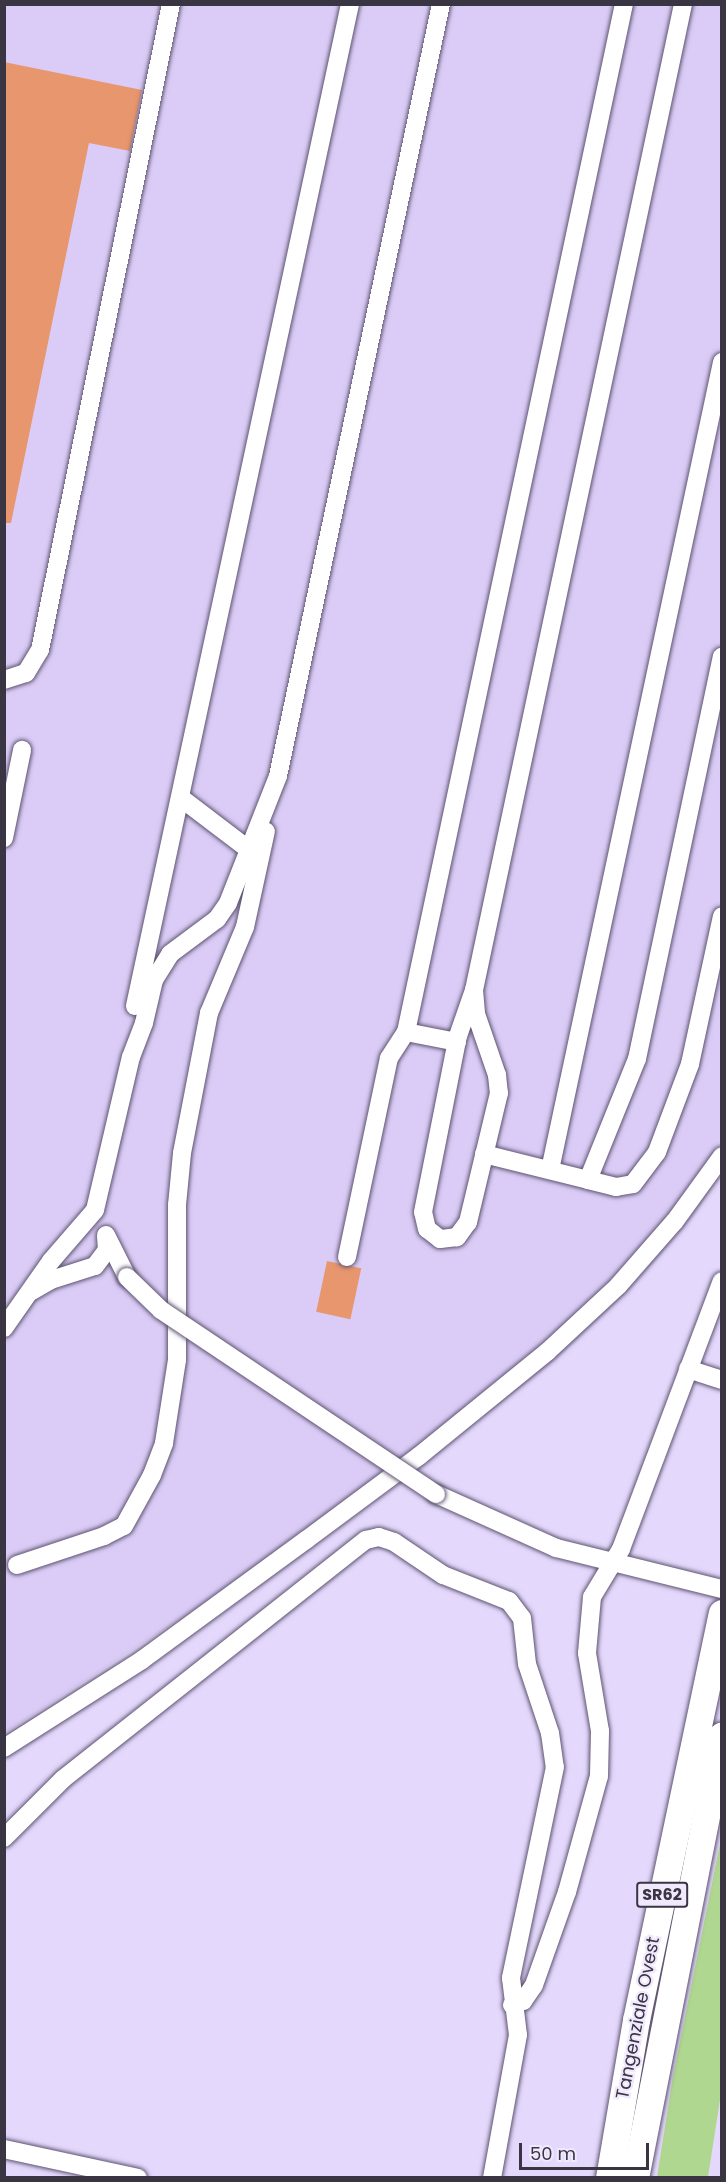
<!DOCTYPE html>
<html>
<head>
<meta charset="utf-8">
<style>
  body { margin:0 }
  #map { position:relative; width:726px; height:2182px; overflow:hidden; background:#e4d9fc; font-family:Poppins,sans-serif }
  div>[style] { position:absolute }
  .built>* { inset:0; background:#daccf6 }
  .green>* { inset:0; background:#afd790 }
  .building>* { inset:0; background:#e8966e; transform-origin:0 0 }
  .roads { filter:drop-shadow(0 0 2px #5e5371) drop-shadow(0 0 2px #5e5371) }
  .minor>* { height:18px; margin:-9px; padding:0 9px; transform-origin:9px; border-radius:9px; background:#fff }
  .highway>* { height:27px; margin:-13.5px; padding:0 13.5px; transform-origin:13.5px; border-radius:13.5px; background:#fff }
  .bridges { filter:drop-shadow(0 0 2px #5e5371) drop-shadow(0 0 2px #5e5371) }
  .minor-bridge>* { height:18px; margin:-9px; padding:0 9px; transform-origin:9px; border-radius:9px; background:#fff }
  span { translate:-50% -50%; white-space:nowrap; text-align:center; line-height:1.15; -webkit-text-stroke:4.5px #f0e9fe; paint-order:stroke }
  .shield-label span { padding:2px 4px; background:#f0e9fe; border:2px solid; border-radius:4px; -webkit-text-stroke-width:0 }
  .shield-label { font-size:16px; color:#393543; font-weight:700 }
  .street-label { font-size:18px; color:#393543 }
  .frame { position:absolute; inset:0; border:6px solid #393543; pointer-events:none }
  .scale { position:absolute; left:519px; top:2143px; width:130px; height:27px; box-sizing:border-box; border:3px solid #393543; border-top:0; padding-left:8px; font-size:18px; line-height:21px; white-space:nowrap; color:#393543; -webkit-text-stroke:4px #f0e9fe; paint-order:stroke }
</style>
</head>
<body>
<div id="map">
  <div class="built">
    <i style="clip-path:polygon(4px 5px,722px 5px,721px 1172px,694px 1216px,633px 1287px,557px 1359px,444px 1447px,5px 1733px)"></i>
  </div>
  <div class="green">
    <i style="clip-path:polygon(721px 1839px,722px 2087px,708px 2177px,657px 2177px,673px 2076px)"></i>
  </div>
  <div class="building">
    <i style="clip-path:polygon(4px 62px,142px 90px,130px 151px,89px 143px,11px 523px,4px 523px)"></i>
    <i style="left:327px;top:1261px;width:35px;height:52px;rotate:12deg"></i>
  </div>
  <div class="roads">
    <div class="minor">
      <i style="left:4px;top:680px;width:23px;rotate:-18deg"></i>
      <i style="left:26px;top:673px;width:27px;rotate:-59deg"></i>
      <i style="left:40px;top:650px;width:659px;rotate:-78.54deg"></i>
      <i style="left:181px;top:798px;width:96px;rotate:37.3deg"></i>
      <i style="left:4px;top:838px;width:90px;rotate:-78.4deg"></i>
      <i style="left:474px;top:990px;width:24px;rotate:85deg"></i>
      <i style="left:476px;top:1014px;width:65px;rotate:71deg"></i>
      <i style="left:497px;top:1075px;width:18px;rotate:84deg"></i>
      <i style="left:499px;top:1093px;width:133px;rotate:103.5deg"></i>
      <i style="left:468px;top:1222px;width:19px;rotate:126deg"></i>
      <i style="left:457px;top:1237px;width:17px;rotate:173deg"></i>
      <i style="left:440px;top:1239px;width:16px;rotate:-142deg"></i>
      <i style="left:427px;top:1229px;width:17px;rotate:-103deg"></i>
      <i style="left:423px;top:1212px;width:179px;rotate:-78.8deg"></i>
      <i style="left:458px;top:1036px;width:49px;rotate:-70.8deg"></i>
      <i style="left:474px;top:990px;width:1008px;rotate:-78.03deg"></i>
      <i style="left:135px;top:1006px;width:1025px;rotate:-77.89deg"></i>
      <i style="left:457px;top:1042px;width:52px;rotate:-168.9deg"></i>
      <i style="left:406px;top:1032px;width:1051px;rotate:-78.03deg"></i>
      <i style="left:484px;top:1154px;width:107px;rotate:14deg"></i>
      <i style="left:588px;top:1180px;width:131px;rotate:-68deg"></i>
      <i style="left:637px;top:1059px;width:411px;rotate:-78.1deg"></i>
      <i style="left:550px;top:1170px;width:826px;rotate:-77.98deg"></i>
      <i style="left:588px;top:1180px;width:29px;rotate:14deg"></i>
      <i style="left:616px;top:1187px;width:17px;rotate:-10deg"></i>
      <i style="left:633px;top:1184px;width:40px;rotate:-53deg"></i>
      <i style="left:657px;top:1152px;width:94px;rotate:-69.4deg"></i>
      <i style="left:690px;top:1064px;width:151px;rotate:-77.8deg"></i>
      <i style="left:107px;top:1237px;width:45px;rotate:63.4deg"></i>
      <i style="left:347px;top:1257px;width:203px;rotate:-78.1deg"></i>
      <i style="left:389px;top:1058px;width:31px;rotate:-57deg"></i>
      <i style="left:32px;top:1291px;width:22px;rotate:-30deg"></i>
      <i style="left:51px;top:1280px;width:46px;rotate:-17.7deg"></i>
      <i style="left:95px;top:1266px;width:20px;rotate:-53deg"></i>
      <i style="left:107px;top:1250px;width:15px;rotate:-94deg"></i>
      <i style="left:4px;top:1328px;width:82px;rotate:-55deg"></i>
      <i style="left:51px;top:1261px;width:67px;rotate:-49.2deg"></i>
      <i style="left:95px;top:1210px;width:157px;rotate:-76.8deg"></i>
      <i style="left:131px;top:1057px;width:36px;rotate:-69deg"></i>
      <i style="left:144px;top:1023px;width:44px;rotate:-76.9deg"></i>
      <i style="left:154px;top:980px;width:31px;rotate:-58deg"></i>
      <i style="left:170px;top:954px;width:59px;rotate:-36.7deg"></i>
      <i style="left:217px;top:919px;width:19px;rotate:-55deg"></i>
      <i style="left:228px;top:903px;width:136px;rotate:-68.5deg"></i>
      <i style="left:278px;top:776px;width:789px;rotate:-78.08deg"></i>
      <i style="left:688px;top:1369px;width:36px;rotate:18deg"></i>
      <i style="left:436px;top:1494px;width:132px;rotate:24.2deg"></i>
      <i style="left:556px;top:1548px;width:171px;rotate:13.9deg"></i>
      <i style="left:17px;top:1565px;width:92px;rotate:-18.4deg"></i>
      <i style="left:104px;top:1536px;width:22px;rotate:-27deg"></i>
      <i style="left:124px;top:1526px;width:58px;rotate:-61.2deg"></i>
      <i style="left:152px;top:1475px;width:34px;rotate:-69deg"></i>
      <i style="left:164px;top:1443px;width:84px;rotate:-81.1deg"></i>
      <i style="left:177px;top:1360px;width:155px;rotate:-90deg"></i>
      <i style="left:177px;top:1205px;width:52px;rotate:-84.5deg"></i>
      <i style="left:182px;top:1153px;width:143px;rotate:-79.1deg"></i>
      <i style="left:209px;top:1013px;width:93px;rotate:-67.3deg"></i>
      <i style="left:245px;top:927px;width:98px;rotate:-77.7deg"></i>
      <i style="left:4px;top:1748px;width:164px;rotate:-32.5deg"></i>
      <i style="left:142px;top:1660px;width:203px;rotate:-36.2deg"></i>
      <i style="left:306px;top:1540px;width:141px;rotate:-36.6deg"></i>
      <i style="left:419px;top:1456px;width:165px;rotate:-39.1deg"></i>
      <i style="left:547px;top:1352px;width:97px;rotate:-42.9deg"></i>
      <i style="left:618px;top:1286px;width:86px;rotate:-48.8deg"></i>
      <i style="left:675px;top:1221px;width:80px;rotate:-54.1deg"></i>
      <i style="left:4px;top:1838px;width:83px;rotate:-45deg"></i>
      <i style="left:63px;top:1779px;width:386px;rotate:-38.3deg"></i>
      <i style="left:366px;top:1540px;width:13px;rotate:-13deg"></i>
      <i style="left:379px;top:1537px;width:16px;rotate:18deg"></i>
      <i style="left:394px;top:1542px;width:59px;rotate:34deg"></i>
      <i style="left:443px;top:1575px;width:71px;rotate:21.5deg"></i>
      <i style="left:509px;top:1601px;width:21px;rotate:53deg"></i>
      <i style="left:522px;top:1618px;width:46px;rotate:83.8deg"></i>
      <i style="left:527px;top:1664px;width:73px;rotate:71.6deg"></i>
      <i style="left:550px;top:1733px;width:34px;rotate:82deg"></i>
      <i style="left:555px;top:1767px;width:216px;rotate:101.8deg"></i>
      <i style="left:511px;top:1978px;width:57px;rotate:83deg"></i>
      <i style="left:518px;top:2035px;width:145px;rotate:100.3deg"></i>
      <i style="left:512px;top:2005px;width:12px;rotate:-20deg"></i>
      <i style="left:523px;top:2001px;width:19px;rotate:-55deg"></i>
      <i style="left:534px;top:1985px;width:99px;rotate:-70.5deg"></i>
      <i style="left:567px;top:1892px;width:120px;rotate:-74.6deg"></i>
      <i style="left:599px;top:1776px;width:45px;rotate:-88.7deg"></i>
      <i style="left:600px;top:1731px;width:79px;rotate:-99.5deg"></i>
      <i style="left:587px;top:1653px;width:56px;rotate:-84.9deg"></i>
      <i style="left:592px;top:1597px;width:56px;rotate:-58.9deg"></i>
      <i style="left:621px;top:1549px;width:286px;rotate:-69.4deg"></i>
      <i style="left:4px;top:2149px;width:137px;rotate:12.2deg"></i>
    </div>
    <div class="highway">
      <i style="left:609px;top:2178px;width:160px;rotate:-80.3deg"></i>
      <i style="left:636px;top:2020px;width:416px;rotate:-78.1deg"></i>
      <i style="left:635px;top:2178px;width:451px;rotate:-78.9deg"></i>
    </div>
  </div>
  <div class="bridges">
    <div class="minor-bridge">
      <i style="left:127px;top:1277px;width:47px;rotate:44.1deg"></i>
      <i style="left:161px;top:1310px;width:331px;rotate:33.8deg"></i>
    </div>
  </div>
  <div class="shield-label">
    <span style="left:662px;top:1895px">SR62</span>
  </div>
  <div class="street-label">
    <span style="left:638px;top:2018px;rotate:-79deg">Tangenziale Ovest</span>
  </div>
  <div class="frame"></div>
  <div class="scale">50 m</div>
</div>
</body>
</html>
